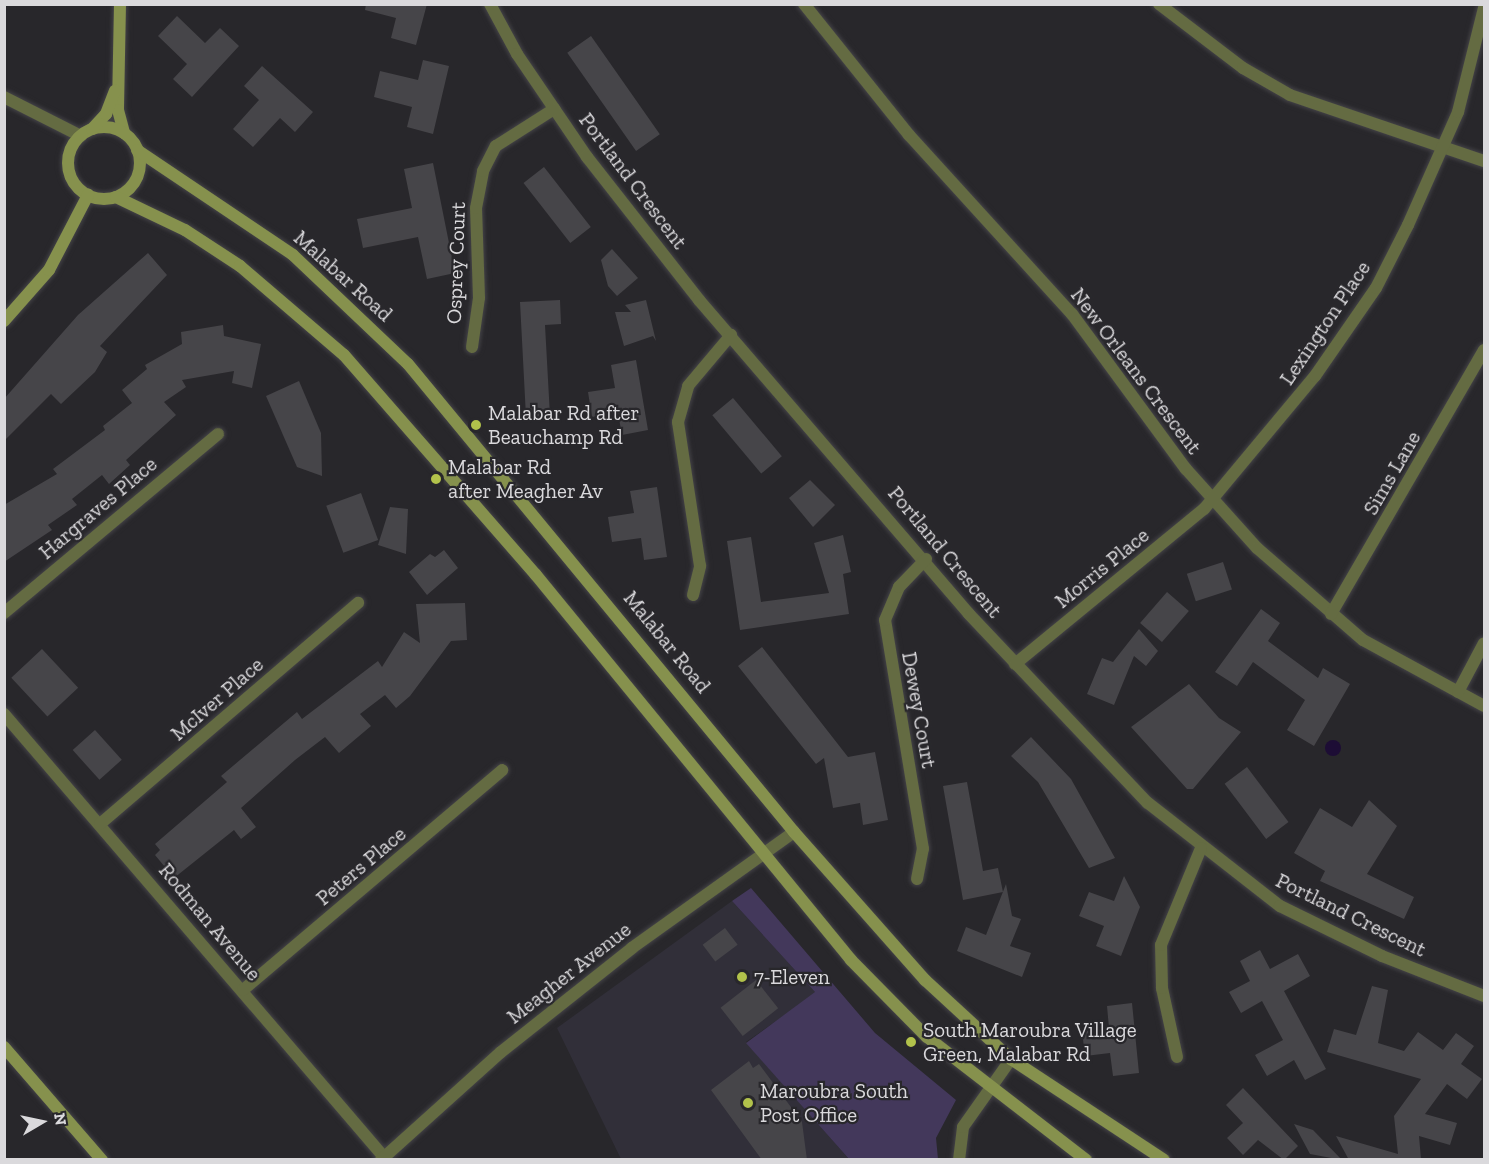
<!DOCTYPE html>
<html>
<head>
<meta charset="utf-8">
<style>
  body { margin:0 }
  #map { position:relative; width:1489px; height:1164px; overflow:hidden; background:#28272b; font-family:"Zilla Slab",serif }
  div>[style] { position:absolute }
  .built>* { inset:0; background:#312f39 }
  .green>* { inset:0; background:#43385b }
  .water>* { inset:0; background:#1d0d35 }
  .round { border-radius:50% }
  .building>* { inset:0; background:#464549; transform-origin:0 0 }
  .roads { filter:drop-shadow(0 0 2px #444347) drop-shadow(0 0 2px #444347) }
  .street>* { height:12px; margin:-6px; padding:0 6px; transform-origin:6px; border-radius:6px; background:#646b42 }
  .secondary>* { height:12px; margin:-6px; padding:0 6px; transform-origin:6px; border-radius:6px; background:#86914d }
  .secondary>.ring { margin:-6px; padding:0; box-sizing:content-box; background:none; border:12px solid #86914d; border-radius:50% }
  .dots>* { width:16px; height:16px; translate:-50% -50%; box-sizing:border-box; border:3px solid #28272b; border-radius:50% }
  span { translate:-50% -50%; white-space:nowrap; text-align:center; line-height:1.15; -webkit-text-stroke:4.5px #28272b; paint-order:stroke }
  .street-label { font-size:21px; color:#dad9dc }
  .poi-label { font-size:21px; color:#dad9dc }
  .left { translate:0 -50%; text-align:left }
  .frame { position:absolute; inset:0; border:6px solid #dad9dc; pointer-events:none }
  .north { position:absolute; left:12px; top:1092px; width:60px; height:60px; -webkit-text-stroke:4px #28272b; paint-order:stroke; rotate:81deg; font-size:16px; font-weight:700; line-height:24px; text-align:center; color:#dad9dc }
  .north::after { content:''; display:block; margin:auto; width:21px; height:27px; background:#dad9dc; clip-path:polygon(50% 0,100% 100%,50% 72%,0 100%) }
</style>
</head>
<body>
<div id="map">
  <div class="built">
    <i style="clip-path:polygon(732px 901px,816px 993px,746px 1042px,849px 1159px,621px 1159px,557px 1028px)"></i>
  </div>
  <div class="green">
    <i style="clip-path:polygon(751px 888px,875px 1033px,956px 1100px,936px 1138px,938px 1159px,849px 1159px,746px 1043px,815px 992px,732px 901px)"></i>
  </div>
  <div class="water">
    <i class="round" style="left:1325px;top:740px;width:16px;height:16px"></i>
  </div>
  <div class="building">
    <i style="clip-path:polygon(366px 4px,427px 4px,416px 45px,391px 38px,396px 18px,365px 10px)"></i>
    <i style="clip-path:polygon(177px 16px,205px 43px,220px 28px,239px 46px,192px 97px,173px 79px,187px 64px,158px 36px)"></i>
    <i style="left:591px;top:36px;width:120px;height:29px;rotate:55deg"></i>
    <i style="clip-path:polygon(423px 60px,449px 66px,433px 134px,407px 127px,412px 107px,374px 97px,380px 71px,418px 80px)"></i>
    <i style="clip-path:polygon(262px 66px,313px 112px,295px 132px,280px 118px,253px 147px,233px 129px,259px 100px,244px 86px)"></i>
    <i style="clip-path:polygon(433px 163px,455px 273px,427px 279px,418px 237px,363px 248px,357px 219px,412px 208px,404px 169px)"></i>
    <i style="left:544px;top:167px;width:76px;height:26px;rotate:52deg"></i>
    <i style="clip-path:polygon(612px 249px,638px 278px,617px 296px,608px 286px,601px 260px)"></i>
    <i style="clip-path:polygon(148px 253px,167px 275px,100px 346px,107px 352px,95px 372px,61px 404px,51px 394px,4px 441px,4px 399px,78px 315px)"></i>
    <i style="clip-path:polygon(560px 300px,561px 324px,545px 325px,550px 416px,526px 417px,520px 302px)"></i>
    <i style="clip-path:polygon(646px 300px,656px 341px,653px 336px,624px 346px,615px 312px,631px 312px,625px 305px)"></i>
    <i style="clip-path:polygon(223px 325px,224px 336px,261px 344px,252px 388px,232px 383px,234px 371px,182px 380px,186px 387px,164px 402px,176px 415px,126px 460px,130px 465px,109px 484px,102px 475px,72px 499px,77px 505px,48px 525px,52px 530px,4px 562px,4px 505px,57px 474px,53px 469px,105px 430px,103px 426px,132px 403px,122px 390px,147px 369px,145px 365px,182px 344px,181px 332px)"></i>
    <i style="clip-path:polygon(636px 360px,648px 430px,622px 435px,618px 413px,592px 417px,588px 392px,615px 388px,611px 365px)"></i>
    <i style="clip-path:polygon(299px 381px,321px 433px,322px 476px,297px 467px,266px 396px)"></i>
    <i style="left:733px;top:398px;width:76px;height:27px;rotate:50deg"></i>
    <i style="clip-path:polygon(810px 480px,835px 505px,813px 527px,789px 498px)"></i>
    <i style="clip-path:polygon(657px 487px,667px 557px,644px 560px,641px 538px,612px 542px,608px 517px,634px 513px,630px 491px)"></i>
    <i style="left:361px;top:493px;width:50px;height:37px;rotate:70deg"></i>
    <i style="clip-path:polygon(390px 507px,408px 509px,406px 554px,378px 545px)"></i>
    <i style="clip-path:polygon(843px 535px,851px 572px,843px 574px,849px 614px,740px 630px,727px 541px,751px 537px,761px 602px,829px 593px,814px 543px)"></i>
    <i style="clip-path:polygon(444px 550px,458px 568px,427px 595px,409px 572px,430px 554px,435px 557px)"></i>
    <i style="left:1223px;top:562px;width:29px;height:38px;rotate:72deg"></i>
    <i style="left:1167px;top:592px;width:29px;height:41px;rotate:41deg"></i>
    <i style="clip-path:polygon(465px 603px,467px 640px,451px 641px,410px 696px,396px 708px,385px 695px,360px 714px,371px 726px,339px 753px,325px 737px,295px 760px,241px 808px,256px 827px,241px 839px,234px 830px,174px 878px,155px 855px,160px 850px,155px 844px,227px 782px,221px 776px,297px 712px,302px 719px,378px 661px,382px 667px,404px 632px,420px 643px,416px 604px)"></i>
    <i style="clip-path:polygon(1261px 609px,1280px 623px,1268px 641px,1318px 678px,1323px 668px,1350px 684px,1314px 746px,1287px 730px,1305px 700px,1253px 662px,1237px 686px,1215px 672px)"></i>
    <i style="clip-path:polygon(1139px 629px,1158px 651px,1146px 666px,1134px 656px,1114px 705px,1087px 694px,1102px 658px,1113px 662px)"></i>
    <i style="clip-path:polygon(762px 647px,848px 757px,875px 752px,888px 820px,863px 825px,860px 803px,833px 808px,824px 758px,816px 764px,738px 666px)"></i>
    <i style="left:42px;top:649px;width:53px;height:42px;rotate:47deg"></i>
    <i style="clip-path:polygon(1189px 684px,1219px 718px,1241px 732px,1193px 789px,1187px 789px,1131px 727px)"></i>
    <i style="left:95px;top:730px;width:40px;height:30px;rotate:48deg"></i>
    <i style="clip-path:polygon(1031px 737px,1071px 779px,1115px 858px,1089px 868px,1038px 782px,1011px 756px)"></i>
    <i style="left:1247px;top:767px;width:69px;height:28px;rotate:53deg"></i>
    <i style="clip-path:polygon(967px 782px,983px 871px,998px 868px,1003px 892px,963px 900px,943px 786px)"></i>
    <i style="clip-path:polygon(1369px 800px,1397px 826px,1367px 874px,1414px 897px,1404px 919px,1320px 881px,1325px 871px,1294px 853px,1320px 808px,1352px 827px)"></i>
    <i style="clip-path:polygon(1124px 876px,1140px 907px,1121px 956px,1096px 946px,1104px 926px,1079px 916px,1089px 892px,1114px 901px)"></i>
    <i style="clip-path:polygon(1006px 884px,1012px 916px,1021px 919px,1010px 946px,1031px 953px,1022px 977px,957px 951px,966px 927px,986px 935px)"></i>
    <i style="left:725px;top:928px;width:21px;height:28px;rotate:53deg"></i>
    <i style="clip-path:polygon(1260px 950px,1270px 969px,1298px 954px,1310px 976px,1284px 991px,1326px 1069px,1305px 1080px,1294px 1060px,1267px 1076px,1255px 1055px,1283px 1040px,1262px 1001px,1241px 1013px,1229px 992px,1250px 981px,1240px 961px)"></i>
    <i style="left:756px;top:980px;width:36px;height:45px;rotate:52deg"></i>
    <i style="clip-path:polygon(1372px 986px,1388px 990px,1378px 1043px,1404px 1051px,1418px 1032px,1443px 1050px,1456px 1033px,1474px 1046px,1461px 1064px,1482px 1079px,1467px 1099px,1447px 1084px,1425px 1114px,1457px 1123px,1450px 1145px,1419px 1136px,1421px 1159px,1349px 1160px,1336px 1136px,1398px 1154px,1394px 1116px,1421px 1079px,1327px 1052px,1334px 1029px,1356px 1035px)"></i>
    <i style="clip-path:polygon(1132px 1003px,1139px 1073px,1113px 1076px,1110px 1053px,1085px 1056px,1082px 1031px,1109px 1028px,1107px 1006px)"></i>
    <i style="clip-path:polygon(749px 1061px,753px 1068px,759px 1064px,802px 1122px,807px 1160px,762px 1160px,711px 1090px)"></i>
    <i style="clip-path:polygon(1243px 1088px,1298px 1146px,1284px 1160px,1258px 1140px,1243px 1155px,1227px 1138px,1243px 1123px,1226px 1105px)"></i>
    <i style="clip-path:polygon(1294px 1124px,1313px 1130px,1342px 1160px,1310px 1154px)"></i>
  </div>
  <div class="roads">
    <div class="street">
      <i style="left:490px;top:4px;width:57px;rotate:61.6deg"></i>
      <i style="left:517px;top:54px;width:125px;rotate:55.8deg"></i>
      <i style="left:587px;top:157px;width:182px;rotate:51.9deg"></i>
      <i style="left:699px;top:300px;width:414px;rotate:49.3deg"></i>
      <i style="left:969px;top:614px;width:260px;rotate:46.6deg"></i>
      <i style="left:1148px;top:803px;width:167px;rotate:38deg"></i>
      <i style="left:1280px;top:906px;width:114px;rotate:26.1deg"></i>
      <i style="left:1382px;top:956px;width:110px;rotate:21.4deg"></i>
      <i style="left:804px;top:4px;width:168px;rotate:51.3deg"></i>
      <i style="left:909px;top:135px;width:242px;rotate:47.7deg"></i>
      <i style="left:1072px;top:314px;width:192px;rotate:53.7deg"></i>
      <i style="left:1186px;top:469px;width:106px;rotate:48.1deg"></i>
      <i style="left:1257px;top:548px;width:140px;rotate:41deg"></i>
      <i style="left:1363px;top:640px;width:138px;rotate:28.6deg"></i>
      <i style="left:1159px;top:4px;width:106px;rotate:37.3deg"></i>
      <i style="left:1243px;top:68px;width:54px;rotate:29.9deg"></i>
      <i style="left:1290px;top:95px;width:205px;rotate:18.8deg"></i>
      <i style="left:4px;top:97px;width:86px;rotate:26.9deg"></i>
      <i style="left:472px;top:347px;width:49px;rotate:-81.9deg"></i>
      <i style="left:479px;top:298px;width:90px;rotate:-91.9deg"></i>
      <i style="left:476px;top:208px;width:38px;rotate:-79deg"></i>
      <i style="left:483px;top:171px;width:28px;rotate:-63deg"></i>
      <i style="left:496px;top:146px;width:69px;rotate:-32.5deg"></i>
      <i style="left:693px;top:595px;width:30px;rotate:-76deg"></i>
      <i style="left:700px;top:566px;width:146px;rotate:-98.7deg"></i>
      <i style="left:678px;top:422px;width:37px;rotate:-74deg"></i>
      <i style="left:688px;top:386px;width:67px;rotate:-49.9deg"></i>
      <i style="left:4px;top:613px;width:279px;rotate:-39.9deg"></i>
      <i style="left:1331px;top:614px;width:305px;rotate:-59.9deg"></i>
      <i style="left:1015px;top:664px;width:244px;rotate:-39.4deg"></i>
      <i style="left:1204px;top:509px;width:173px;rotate:-50.2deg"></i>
      <i style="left:1315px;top:376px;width:107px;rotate:-55.3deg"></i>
      <i style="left:1376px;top:288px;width:71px;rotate:-63.1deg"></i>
      <i style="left:1408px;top:225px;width:124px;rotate:-66.1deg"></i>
      <i style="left:1458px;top:112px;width:107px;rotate:-76deg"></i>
      <i style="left:1458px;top:692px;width:55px;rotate:-62deg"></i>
      <i style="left:4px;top:714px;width:584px;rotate:49.38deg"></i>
      <i style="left:100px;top:824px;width:340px;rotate:-40.6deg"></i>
      <i style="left:917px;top:879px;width:31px;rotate:-79deg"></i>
      <i style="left:923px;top:849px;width:232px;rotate:-99.4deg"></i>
      <i style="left:885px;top:620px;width:36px;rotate:-67deg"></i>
      <i style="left:899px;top:587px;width:39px;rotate:-46deg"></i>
      <i style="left:243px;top:990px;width:340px;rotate:-40.3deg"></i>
      <i style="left:1177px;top:1057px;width:71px;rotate:-102.3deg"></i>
      <i style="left:1162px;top:988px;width:43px;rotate:-91.3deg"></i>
      <i style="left:1161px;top:945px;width:105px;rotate:-67.6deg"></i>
      <i style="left:381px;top:1160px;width:161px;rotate:-42deg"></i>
      <i style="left:501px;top:1052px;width:167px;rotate:-38.4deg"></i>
      <i style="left:632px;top:948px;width:199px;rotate:-35.6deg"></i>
      <i style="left:959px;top:1160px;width:33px;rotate:-83deg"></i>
      <i style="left:963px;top:1127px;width:83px;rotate:-54.8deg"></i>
    </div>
    <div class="secondary">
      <i style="left:120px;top:4px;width:106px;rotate:91.1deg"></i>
      <i style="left:118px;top:110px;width:24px;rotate:75deg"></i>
      <i class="ring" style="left:68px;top:127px;width:60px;height:60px"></i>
      <i style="left:92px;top:129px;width:21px;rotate:-47deg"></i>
      <i style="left:106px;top:114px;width:25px;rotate:-69deg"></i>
      <i style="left:137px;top:150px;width:188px;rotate:33.9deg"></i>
      <i style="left:293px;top:255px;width:158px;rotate:43.5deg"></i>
      <i style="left:408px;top:364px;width:607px;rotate:50.48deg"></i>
      <i style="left:794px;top:832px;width:198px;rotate:48.5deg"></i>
      <i style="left:925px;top:980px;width:117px;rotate:42.6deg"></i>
      <i style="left:1011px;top:1059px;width:183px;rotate:33.4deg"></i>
      <i style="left:116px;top:197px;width:76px;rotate:25.6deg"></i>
      <i style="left:185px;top:230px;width:66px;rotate:33.2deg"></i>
      <i style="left:240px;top:266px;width:137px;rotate:40.6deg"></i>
      <i style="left:344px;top:355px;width:292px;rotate:48.9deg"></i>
      <i style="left:536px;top:575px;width:497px;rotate:50.7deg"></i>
      <i style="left:851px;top:960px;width:108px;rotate:45.4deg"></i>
      <i style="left:927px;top:1037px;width:201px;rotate:37.7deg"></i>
      <i style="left:4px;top:321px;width:68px;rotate:-48.6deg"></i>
      <i style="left:49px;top:270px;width:85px;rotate:-62.5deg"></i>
      <i style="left:4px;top:1047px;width:150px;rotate:49.1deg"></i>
    </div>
  </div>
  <div class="dots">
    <i style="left:476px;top:425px;background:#b2c24b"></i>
    <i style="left:436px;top:479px;background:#b2c24b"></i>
    <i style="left:742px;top:977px;background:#b2c24b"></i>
    <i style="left:911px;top:1042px;background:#b2c24b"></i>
    <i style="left:748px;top:1103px;background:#b2c24b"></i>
  </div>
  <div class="street-label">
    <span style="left:633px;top:181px;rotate:53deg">Portland Crescent</span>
    <span style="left:456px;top:263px;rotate:-88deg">Osprey Court</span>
    <span style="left:343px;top:276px;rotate:42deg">Malabar Road</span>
    <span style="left:1325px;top:323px;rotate:-56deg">Lexington Place</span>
    <span style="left:1136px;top:371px;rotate:53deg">New Orleans Crescent</span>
    <span style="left:1392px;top:473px;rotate:-60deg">Sims Lane</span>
    <span style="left:98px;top:508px;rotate:-40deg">Hargraves Place</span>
    <span style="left:945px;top:552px;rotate:50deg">Portland Crescent</span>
    <span style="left:1102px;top:568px;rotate:-39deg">Morris Place</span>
    <span style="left:667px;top:642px;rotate:51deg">Malabar Road</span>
    <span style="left:217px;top:699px;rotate:-41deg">McIver Place</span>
    <span style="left:919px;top:710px;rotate:80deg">Dewey Court</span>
    <span style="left:361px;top:866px;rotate:-40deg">Peters Place</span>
    <span style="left:1351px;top:915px;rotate:26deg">Portland Crescent</span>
    <span style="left:210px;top:922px;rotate:50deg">Rodman Avenue</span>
    <span style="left:569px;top:973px;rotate:-38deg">Meagher Avenue</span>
  </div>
  <div class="poi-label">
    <span class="left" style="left:488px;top:425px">Malabar Rd after<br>Beauchamp Rd</span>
    <span class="left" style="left:448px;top:479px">Malabar Rd<br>after Meagher Av</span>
    <span class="left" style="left:754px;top:977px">7-Eleven</span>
    <span class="left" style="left:923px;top:1042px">South Maroubra Village<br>Green, Malabar Rd</span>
    <span class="left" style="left:760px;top:1103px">Maroubra South<br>Post Office</span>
  </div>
  <div class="frame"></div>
  <div class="north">N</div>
</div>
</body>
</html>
